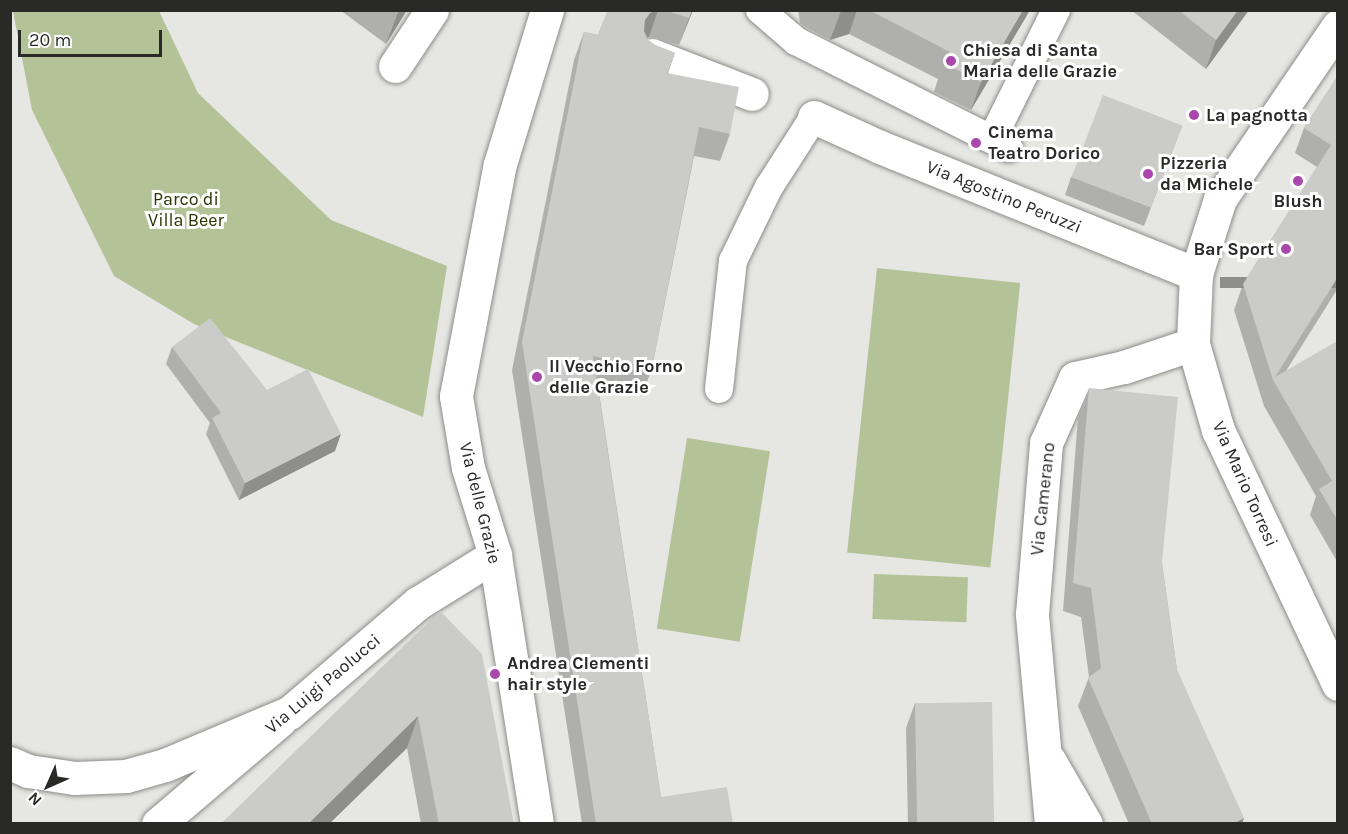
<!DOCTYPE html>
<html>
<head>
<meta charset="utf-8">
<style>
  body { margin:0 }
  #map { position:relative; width:1348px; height:834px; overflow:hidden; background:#e6e7e3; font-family:Karla,sans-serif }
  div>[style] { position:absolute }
  .green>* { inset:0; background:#b4c298; transform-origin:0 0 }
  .roads { filter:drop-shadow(0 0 2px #8b8c89) drop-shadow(0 0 2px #8b8c89) }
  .service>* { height:28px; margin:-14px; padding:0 14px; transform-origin:14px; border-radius:14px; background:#fff }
  .pedestrian>* { height:33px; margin:-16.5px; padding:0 16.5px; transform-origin:16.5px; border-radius:16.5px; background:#fff }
  .minor>* { height:33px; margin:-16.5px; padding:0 16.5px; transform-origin:16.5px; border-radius:16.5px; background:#fff }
  .tertiary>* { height:33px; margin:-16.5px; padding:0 16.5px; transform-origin:16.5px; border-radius:16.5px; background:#fff }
  .trunk>* { height:33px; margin:-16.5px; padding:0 16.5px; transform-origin:16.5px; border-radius:16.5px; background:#fff }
  .wall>* { inset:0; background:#afafad }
  .shaded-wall>* { inset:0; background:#8e8f8d; transform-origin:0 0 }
  .building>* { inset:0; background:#cbccc9; transform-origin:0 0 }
  .dots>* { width:16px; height:16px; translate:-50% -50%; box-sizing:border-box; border:3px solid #fff; border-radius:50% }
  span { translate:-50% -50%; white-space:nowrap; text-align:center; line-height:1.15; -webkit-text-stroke:6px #fff; paint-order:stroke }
  .poi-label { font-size:18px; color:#292928; font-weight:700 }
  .left { translate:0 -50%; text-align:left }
  .right { translate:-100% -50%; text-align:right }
  .street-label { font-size:18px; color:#292928 }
  .park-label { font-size:18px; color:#293400 }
  .frame { position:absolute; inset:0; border:12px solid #292928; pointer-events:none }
  .north { position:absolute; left:18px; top:756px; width:60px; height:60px; -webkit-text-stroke:4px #fff; paint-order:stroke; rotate:225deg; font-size:16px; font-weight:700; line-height:24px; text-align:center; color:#292928 }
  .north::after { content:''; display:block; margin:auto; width:21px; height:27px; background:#292928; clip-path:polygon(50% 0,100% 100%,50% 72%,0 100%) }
  .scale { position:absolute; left:18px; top:30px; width:144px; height:27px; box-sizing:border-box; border:3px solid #292928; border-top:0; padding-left:8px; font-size:18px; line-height:21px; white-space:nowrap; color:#292928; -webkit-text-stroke:4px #fff; paint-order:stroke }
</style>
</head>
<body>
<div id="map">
  <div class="green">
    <i style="clip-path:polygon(13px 11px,159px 11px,198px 93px,331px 220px,447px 266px,423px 417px,194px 324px,114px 276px,32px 110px)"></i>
    <i style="left:877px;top:268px;width:144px;height:286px;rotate:6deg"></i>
    <i style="left:687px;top:438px;width:84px;height:193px;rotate:9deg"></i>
    <i style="left:874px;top:574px;width:94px;height:45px;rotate:2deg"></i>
  </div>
  <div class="roads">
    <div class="service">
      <i style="left:760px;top:10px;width:48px;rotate:40.7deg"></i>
      <i style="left:796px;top:41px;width:238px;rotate:26.7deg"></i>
      <i style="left:992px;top:139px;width:144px;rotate:-63.6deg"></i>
      <i style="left:719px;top:389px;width:129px;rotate:-83.8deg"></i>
      <i style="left:733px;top:261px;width:82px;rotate:-64.1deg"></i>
      <i style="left:769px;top:187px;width:83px;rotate:-57.3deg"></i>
    </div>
    <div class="pedestrian">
      <i style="left:652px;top:55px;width:107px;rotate:21.3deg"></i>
    </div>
    <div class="minor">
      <i style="left:395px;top:66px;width:67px;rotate:-56.5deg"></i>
      <i style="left:814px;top:117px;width:72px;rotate:24.4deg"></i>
      <i style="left:880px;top:147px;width:341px;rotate:21.9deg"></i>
      <i style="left:1049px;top:760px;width:74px;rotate:60deg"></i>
      <i style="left:158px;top:824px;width:160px;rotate:-40.4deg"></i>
      <i style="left:1051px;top:824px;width:211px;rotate:-95.2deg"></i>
      <i style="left:1032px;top:614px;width:172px;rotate:-85.3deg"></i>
      <i style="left:1046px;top:443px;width:71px;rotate:-66deg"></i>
      <i style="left:1075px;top:378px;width:50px;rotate:-12.7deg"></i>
      <i style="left:1124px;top:367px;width:73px;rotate:-18.4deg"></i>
    </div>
    <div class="tertiary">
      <i style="left:1338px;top:26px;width:209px;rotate:124.3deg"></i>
      <i style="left:1220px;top:199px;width:79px;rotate:107.7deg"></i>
      <i style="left:1196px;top:274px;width:70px;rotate:92.5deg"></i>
      <i style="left:1193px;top:344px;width:90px;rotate:73.8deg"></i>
      <i style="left:1218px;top:430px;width:281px;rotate:64.7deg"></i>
      <i style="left:289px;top:713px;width:170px;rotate:-40.5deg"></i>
      <i style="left:418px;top:603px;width:91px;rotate:-31.9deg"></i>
      <i style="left:537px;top:824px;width:272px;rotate:-98.9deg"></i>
      <i style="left:495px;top:555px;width:91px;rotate:-107.2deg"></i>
      <i style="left:468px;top:468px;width:73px;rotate:-99.5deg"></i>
      <i style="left:456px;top:396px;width:236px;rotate:-79.3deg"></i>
      <i style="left:500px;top:164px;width:161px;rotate:-73deg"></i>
    </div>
    <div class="trunk">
      <i style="left:10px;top:763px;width:20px;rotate:24deg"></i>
      <i style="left:28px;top:771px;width:48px;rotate:8.5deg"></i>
      <i style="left:75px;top:778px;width:51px;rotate:-2.2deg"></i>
      <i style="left:126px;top:776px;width:41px;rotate:-15.8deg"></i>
      <i style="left:165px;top:765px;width:134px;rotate:-22.8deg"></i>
    </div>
  </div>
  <div class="wall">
    <i style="clip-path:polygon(340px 10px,407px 10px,386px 44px)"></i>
    <i style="clip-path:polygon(608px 10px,693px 10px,679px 45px,649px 37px,647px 37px,648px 40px,655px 45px,675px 53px,668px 73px,730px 134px,720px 161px,694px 156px,652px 368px,642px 396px,598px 386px,661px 797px,733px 824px,582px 824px,512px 370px,574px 60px,584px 32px,598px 35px)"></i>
    <i style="clip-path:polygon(798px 10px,1030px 10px,971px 110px,934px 92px,938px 79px,849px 34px,830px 40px,805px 27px,800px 23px)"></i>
    <i style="clip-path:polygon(1131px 10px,1249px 10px,1206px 69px)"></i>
    <i style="clip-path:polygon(1338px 75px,1338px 288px,1286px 371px,1338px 341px,1338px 563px,1310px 515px,1316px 496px,1264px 406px,1234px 310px,1243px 284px,1317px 167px,1295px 153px,1304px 128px)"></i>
    <i style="clip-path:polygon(1182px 126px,1144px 226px,1065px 195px,1071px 177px)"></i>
    <i style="clip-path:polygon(172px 347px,267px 390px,335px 451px,239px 500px,206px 434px,210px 423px,166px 364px)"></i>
    <i style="clip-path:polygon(1089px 388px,1162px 563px,1177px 670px,1242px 824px,1129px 824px,1078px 706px,1089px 677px,1081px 617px,1063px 611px,1078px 417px)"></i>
    <i style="clip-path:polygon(440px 611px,514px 824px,421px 824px,407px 748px,329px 824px,221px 824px)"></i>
    <i style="clip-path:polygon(915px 703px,994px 824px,908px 824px,906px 728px)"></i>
  </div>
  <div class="shaded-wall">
    <i style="clip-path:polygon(399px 10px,407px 10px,386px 44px)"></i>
    <i style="clip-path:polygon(656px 10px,658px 10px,649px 37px,640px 41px,645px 20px,650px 13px)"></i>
    <i style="clip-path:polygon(692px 10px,693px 10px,679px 45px,689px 18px)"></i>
    <i style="clip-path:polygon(843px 10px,857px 10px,849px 34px,830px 40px,841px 11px)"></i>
    <i style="clip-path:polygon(1023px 10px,1030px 10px,971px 110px,981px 82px)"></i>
    <i style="clip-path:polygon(1238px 10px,1249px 10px,1206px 69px,1216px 40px)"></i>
    <i style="left:1338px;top:277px;width:11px;height:118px;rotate:90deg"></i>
    <i style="clip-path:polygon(341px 434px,335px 451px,239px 500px,245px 483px)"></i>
    <i style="clip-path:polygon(418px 716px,407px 748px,329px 824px,308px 824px)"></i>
    <i style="clip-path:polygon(1244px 818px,1242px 824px,1233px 824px)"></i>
  </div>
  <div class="building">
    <i style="clip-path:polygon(608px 10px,656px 10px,650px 13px,645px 20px,644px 31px,648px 40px,655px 45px,675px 53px,667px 73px,739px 87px,730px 134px,699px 127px,652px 368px,593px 356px,661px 797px,727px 787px,733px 824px,596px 824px,522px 342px,584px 32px,598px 35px)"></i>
    <i style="clip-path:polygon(664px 10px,692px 10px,689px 18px)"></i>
    <i style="clip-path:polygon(869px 10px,1023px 10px,981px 82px,944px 63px,950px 52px)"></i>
    <i style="clip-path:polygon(1178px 10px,1238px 10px,1216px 40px)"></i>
    <i style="clip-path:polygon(1338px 75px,1338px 277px,1275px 377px,1338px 341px,1338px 521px,1319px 489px,1332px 481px,1273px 380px,1243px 284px,1331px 145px,1304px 128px)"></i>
    <i style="left:1103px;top:95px;width:85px;height:88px;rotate:21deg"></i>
    <i style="clip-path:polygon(210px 318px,267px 390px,308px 369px,341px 434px,245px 483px,212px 418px,221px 413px,172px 347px)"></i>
    <i style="clip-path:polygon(1089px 388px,1178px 397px,1162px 563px,1177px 670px,1244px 818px,1233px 824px,1152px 824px,1088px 678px,1101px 668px,1091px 588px,1073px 583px)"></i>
    <i style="clip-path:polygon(440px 611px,482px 654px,514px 824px,439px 824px,418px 716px,308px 824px,221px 824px)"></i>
    <i style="left:992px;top:702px;width:122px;height:77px;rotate:89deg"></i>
  </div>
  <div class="dots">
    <i style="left:951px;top:61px;background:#aa47ac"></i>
    <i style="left:1194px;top:115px;background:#aa47ac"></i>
    <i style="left:976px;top:143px;background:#aa47ac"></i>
    <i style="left:1148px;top:174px;background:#aa47ac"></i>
    <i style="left:1298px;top:181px;background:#aa47ac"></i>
    <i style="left:1286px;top:249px;background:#aa47ac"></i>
    <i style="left:537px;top:377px;background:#aa47ac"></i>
    <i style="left:495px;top:674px;background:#aa47ac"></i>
  </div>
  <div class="poi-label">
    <span class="left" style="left:963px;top:61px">Chiesa di Santa<br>Maria delle Grazie</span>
    <span class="left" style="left:1206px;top:115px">La pagnotta</span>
    <span class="left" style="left:988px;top:143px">Cinema<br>Teatro Dorico</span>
    <span class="left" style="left:1160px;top:174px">Pizzeria<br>da Michele</span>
    <span style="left:1298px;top:201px">Blush</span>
    <span class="right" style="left:1274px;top:249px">Bar Sport</span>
    <span class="left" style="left:549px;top:377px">Il Vecchio Forno<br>delle Grazie</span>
    <span class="left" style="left:507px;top:674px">Andrea Clementi<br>hair style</span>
  </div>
  <div class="street-label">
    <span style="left:1004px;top:197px;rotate:22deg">Via Agostino Peruzzi</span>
    <span style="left:1245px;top:484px;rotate:66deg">Via Mario Torresi</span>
    <span style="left:1043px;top:499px;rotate:-84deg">Via Camerano</span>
    <span style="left:480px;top:503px;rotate:76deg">Via delle Grazie</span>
    <span style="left:323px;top:684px;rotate:-40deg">Via Luigi Paolucci</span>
  </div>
  <div class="park-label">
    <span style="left:186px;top:210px">Parco di<br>Villa Beer</span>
  </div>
  <div class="frame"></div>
  <div class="north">N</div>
  <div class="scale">20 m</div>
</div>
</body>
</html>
